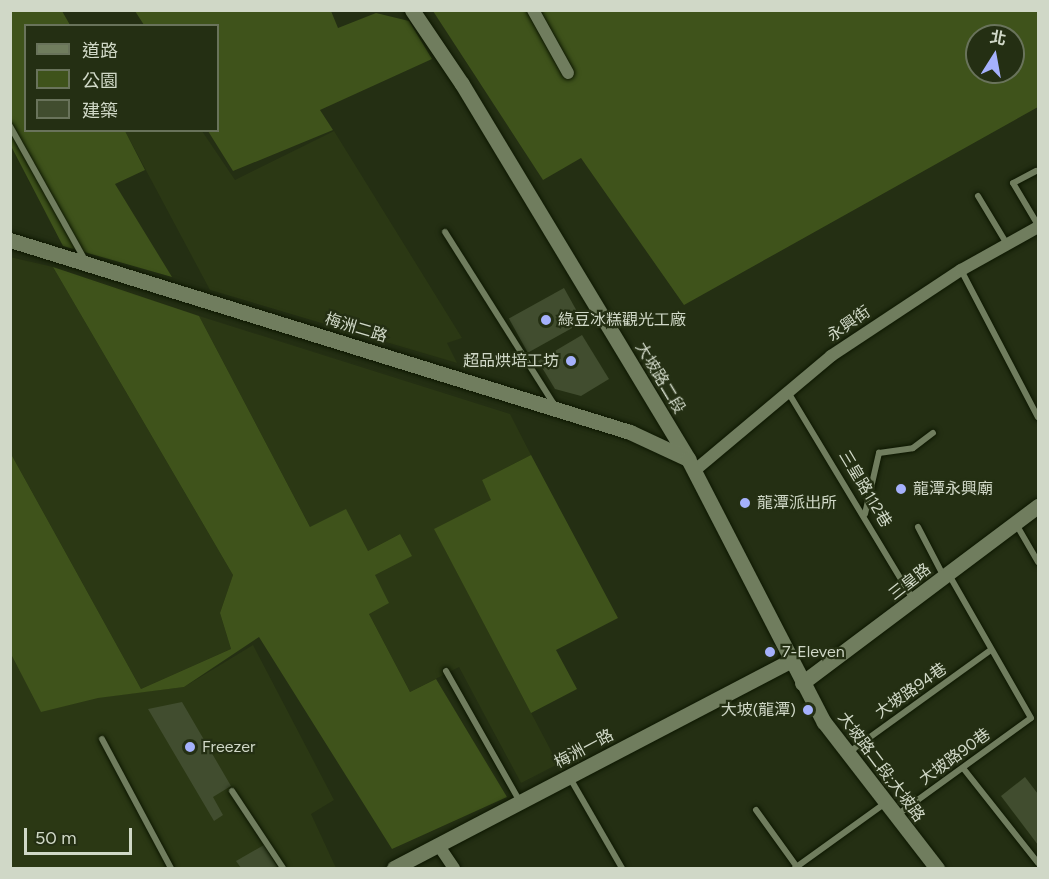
<!DOCTYPE html>
<html>
<head>
<meta charset="utf-8">
<style>
  body { margin:0 }
  #map { position:relative; width:1049px; height:879px; overflow:hidden; background:#242f13; font-family:Figtree,"Noto Sans TC",sans-serif }
  div>[style] { position:absolute }
  .built>* { inset:0; background:#2b3814 }
  .green>* { inset:0; background:#3f531b }
  .building>* { inset:0; background:#414d2f; transform-origin:0 0 }
  .roads { filter:drop-shadow(0 0 2px #0d1700) drop-shadow(0 0 2px #0d1700) }
  .service>* { height:6px; margin:-3px; padding:0 3px; transform-origin:3px; border-radius:3px; background:#707d5e }
  .minor>* { height:12px; margin:-6px; padding:0 6px; transform-origin:6px; border-radius:6px; background:#707d5e }
  .tertiary>* { height:15px; margin:-7.5px; padding:0 7.5px; transform-origin:7.5px; border-radius:7.5px; background:#707d5e }
  .secondary>* { height:15px; margin:-7.5px; padding:0 7.5px; transform-origin:7.5px; border-radius:7.5px; background:#707d5e }
  .dots>* { width:16px; height:16px; translate:-50% -50%; box-sizing:border-box; border:3px solid #242f13; border-radius:50% }
  span { translate:-50% -50%; white-space:nowrap; text-align:center; line-height:1.15; -webkit-text-stroke:4.5px #242f13; paint-order:stroke }
  .poi-label { font-size:16px; color:#d0d8c7 }
  .left { translate:0 -50%; text-align:left }
  .right { translate:-100% -50%; text-align:right }
  .street-label { font-size:16px; color:#d0d8c7 }
  .frame { position:absolute; inset:0; border:12px solid #d0d8c7; pointer-events:none }
  .legend { position:absolute; left:24px; top:24px; width:195px; height:108px; box-sizing:border-box; background:#242f13; border:2px solid #69735b; margin:0; padding:8px 10px; list-style:none; font-size:18px; color:#d0d8c7 }
  .legend li { display:flex; align-items:center; gap:12px; height:30px }
  .legend b { width:30px; border:2px solid #69735b }
  .north { position:absolute; left:965px; top:24px; width:60px; height:60px; box-sizing:border-box; background:#242f13; border:2px solid #69735b; border-radius:50%; rotate:11deg; font-size:16px; font-weight:700; line-height:24px; text-align:center; color:#d0d8c7 }
  .north::after { content:''; display:block; margin:auto; width:21px; height:27px; background:#a5b1fc; clip-path:polygon(50% 0,100% 100%,50% 72%,0 100%) }
  .scale { position:absolute; left:24px; top:828px; width:108px; height:27px; box-sizing:border-box; border:3px solid #d0d8c7; border-top:0; padding-left:8px; font-size:18px; line-height:21px; white-space:nowrap; color:#d0d8c7; -webkit-text-stroke:4px #242f13; paint-order:stroke }
</style>
</head>
<body>
<div id="map">
  <div class="built">
    <i style="clip-path:polygon(125px 131px,202px 131px,235px 180px,334px 131px,462px 338px,447px 343px,457px 363px,210px 290px)"></i>
    <i style="clip-path:polygon(10px 257px,53px 267px,233px 575px,220px 613px,231px 649px,141px 689px,11px 454px)"></i>
    <i style="clip-path:polygon(199px 316px,510px 414px,531px 455px,482px 480px,492px 500px,435px 530px,558px 764px,521px 783px,459px 667px,410px 692px,369px 614px,375px 575px,400px 534px,368px 551px,310px 527px)"></i>
    <i style="clip-path:polygon(253px 645px,334px 800px,311px 814px,336px 868px,11px 868px,10px 653px,101px 697px,184px 687px)"></i>
  </div>
  <div class="green">
    <i style="clip-path:polygon(11px 11px,62px 11px,70px 25px,26px 26px,26px 130px,125px 131px,145px 170px,115px 184px,172px 277px,63px 246px,11px 146px)"></i>
    <i style="clip-path:polygon(135px 11px,331px 11px,338px 28px,376px 13px,409px 21px,432px 59px,320px 110px,333px 130px,233px 171px,208px 131px,218px 130px,218px 26px,144px 25px)"></i>
    <i style="clip-path:polygon(evenodd,433px 11px,1038px 11px,1038px 107px,684px 305px,581px 158px,543px 180px,433px 11px,977px 36px,1013px 36px,1013px 72px,977px 72px,977px 36px)"></i>
    <i style="clip-path:polygon(53px 267px,199px 316px,310px 527px,346px 509px,368px 551px,400px 534px,412px 556px,375px 575px,389px 603px,369px 614px,410px 692px,436px 679px,507px 797px,392px 849px,259px 637px,184px 687px,98px 698px,41px 712px,11px 654px,11px 454px,141px 689px,231px 649px,220px 613px,233px 575px)"></i>
    <i style="clip-path:polygon(531px 455px,618px 618px,556px 650px,577px 689px,531px 713px,434px 529px,491px 500px,482px 480px)"></i>
  </div>
  <div class="building">
    <i style="left:564px;top:288px;width:39px;height:63px;rotate:61deg"></i>
    <i style="clip-path:polygon(582px 335px,609px 379px,581px 396px,555px 389px,538px 361px)"></i>
    <i style="clip-path:polygon(182px 702px,231px 786px,213px 797px,223px 815px,214px 821px,148px 709px)"></i>
    <i style="clip-path:polygon(1025px 777px,1038px 794px,1038px 845px,1001px 796px)"></i>
    <i style="clip-path:polygon(264px 845px,278px 868px,241px 868px,236px 861px)"></i>
  </div>
  <div class="roads">
    <div class="service">
      <i style="left:10px;top:126px;width:156px;rotate:60.8deg"></i>
      <i style="left:1036px;top:171px;width:26px;rotate:152deg"></i>
      <i style="left:1013px;top:183px;width:49px;rotate:59.2deg"></i>
      <i style="left:978px;top:196px;width:56px;rotate:58.9deg"></i>
      <i style="left:445px;top:232px;width:206px;rotate:57.7deg"></i>
      <i style="left:961px;top:270px;width:166px;rotate:62.4deg"></i>
      <i style="left:788px;top:392px;width:242px;rotate:58.9deg"></i>
      <i style="left:865px;top:514px;width:63px;rotate:-77.1deg"></i>
      <i style="left:879px;top:453px;width:34px;rotate:-8deg"></i>
      <i style="left:913px;top:448px;width:25px;rotate:-37deg"></i>
      <i style="left:1016px;top:524px;width:44px;rotate:59.9deg"></i>
      <i style="left:918px;top:527px;width:56px;rotate:62.5deg"></i>
      <i style="left:446px;top:671px;width:150px;rotate:60.5deg"></i>
      <i style="left:102px;top:739px;width:146px;rotate:61.9deg"></i>
      <i style="left:848px;top:753px;width:176px;rotate:-35.8deg"></i>
      <i style="left:963px;top:768px;width:121px;rotate:51.7deg"></i>
      <i style="left:570px;top:778px;width:104px;rotate:60deg"></i>
      <i style="left:232px;top:791px;width:92px;rotate:56.5deg"></i>
      <i style="left:756px;top:810px;width:70px;rotate:54.3deg"></i>
      <i style="left:897px;top:815px;width:165px;rotate:-35.9deg"></i>
      <i style="left:1031px;top:718px;width:165px;rotate:-119.8deg"></i>
      <i style="left:795px;top:868px;width:110px;rotate:-35.7deg"></i>
    </div>
    <div class="minor">
      <i style="left:533px;top:10px;width:72px;rotate:60.9deg"></i>
      <i style="left:694px;top:471px;width:179px;rotate:-40deg"></i>
      <i style="left:831px;top:356px;width:156px;rotate:-33.5deg"></i>
      <i style="left:961px;top:270px;width:88px;rotate:-29.2deg"></i>
      <i style="left:439px;top:846px;width:27px;rotate:56deg"></i>
    </div>
    <div class="tertiary">
      <i style="left:412px;top:10px;width:89px;rotate:56deg"></i>
      <i style="left:462px;top:84px;width:438px;rotate:58.9deg"></i>
      <i style="left:10px;top:240px;width:649px;rotate:17.21deg"></i>
      <i style="left:630px;top:432px;width:64px;rotate:25deg"></i>
      <i style="left:802px;top:683px;width:295px;rotate:-36.9deg"></i>
      <i style="left:394px;top:868px;width:447px;rotate:-27.6deg"></i>
    </div>
    <div class="secondary">
      <i style="left:688px;top:459px;width:296px;rotate:62.7deg"></i>
      <i style="left:824px;top:722px;width:185px;rotate:52.3deg"></i>
    </div>
  </div>
  <div class="dots">
    <i style="left:546px;top:320px;background:#a5b1fc"></i>
    <i style="left:571px;top:361px;background:#a5b1fc"></i>
    <i style="left:901px;top:489px;background:#a5b1fc"></i>
    <i style="left:745px;top:503px;background:#a5b1fc"></i>
    <i style="left:770px;top:652px;background:#a5b1fc"></i>
    <i style="left:808px;top:710px;background:#a5b1fc"></i>
    <i style="left:190px;top:747px;background:#a5b1fc"></i>
  </div>
  <div class="poi-label">
    <span class="left" style="left:558px;top:320px">綠豆冰糕觀光工廠</span>
    <span class="right" style="left:559px;top:361px">超品烘培工坊</span>
    <span class="left" style="left:913px;top:489px">龍潭永興廟</span>
    <span class="left" style="left:757px;top:503px">龍潭派出所</span>
    <span class="left" style="left:782px;top:652px">7-Eleven</span>
    <span class="right" style="left:796px;top:710px">大坡(龍潭)</span>
    <span class="left" style="left:202px;top:747px">Freezer</span>
  </div>
  <div class="street-label">
    <span style="left:849px;top:324px;rotate:-35deg">永興街</span>
    <span style="left:356px;top:328px;rotate:17deg">梅洲二路</span>
    <span style="left:660px;top:378px;rotate:59deg">大坡路二段</span>
    <span style="left:865px;top:489px;rotate:59deg">三皇路112巷</span>
    <span style="left:910px;top:582px;rotate:-38deg">三皇路</span>
    <span style="left:911px;top:691px;rotate:-35deg">大坡路94巷</span>
    <span style="left:584px;top:749px;rotate:-28deg">梅洲一路</span>
    <span style="left:955px;top:757px;rotate:-36deg">大坡路90巷</span>
    <span style="left:881px;top:767px;rotate:53deg">大坡路二段;大坡路</span>
  </div>
  <div class="frame"></div>
  <ul class="legend">
  <li><b style="height:8px;background:#707d5e"></b>道路</li>
  <li><b style="height:16px;background:#3f531b"></b>公園</li>
  <li><b style="height:16px;background:#414d2f"></b>建築</li>
  </ul>
  <div class="north">北</div>
  <div class="scale">50 m</div>
</div>
</body>
</html>
